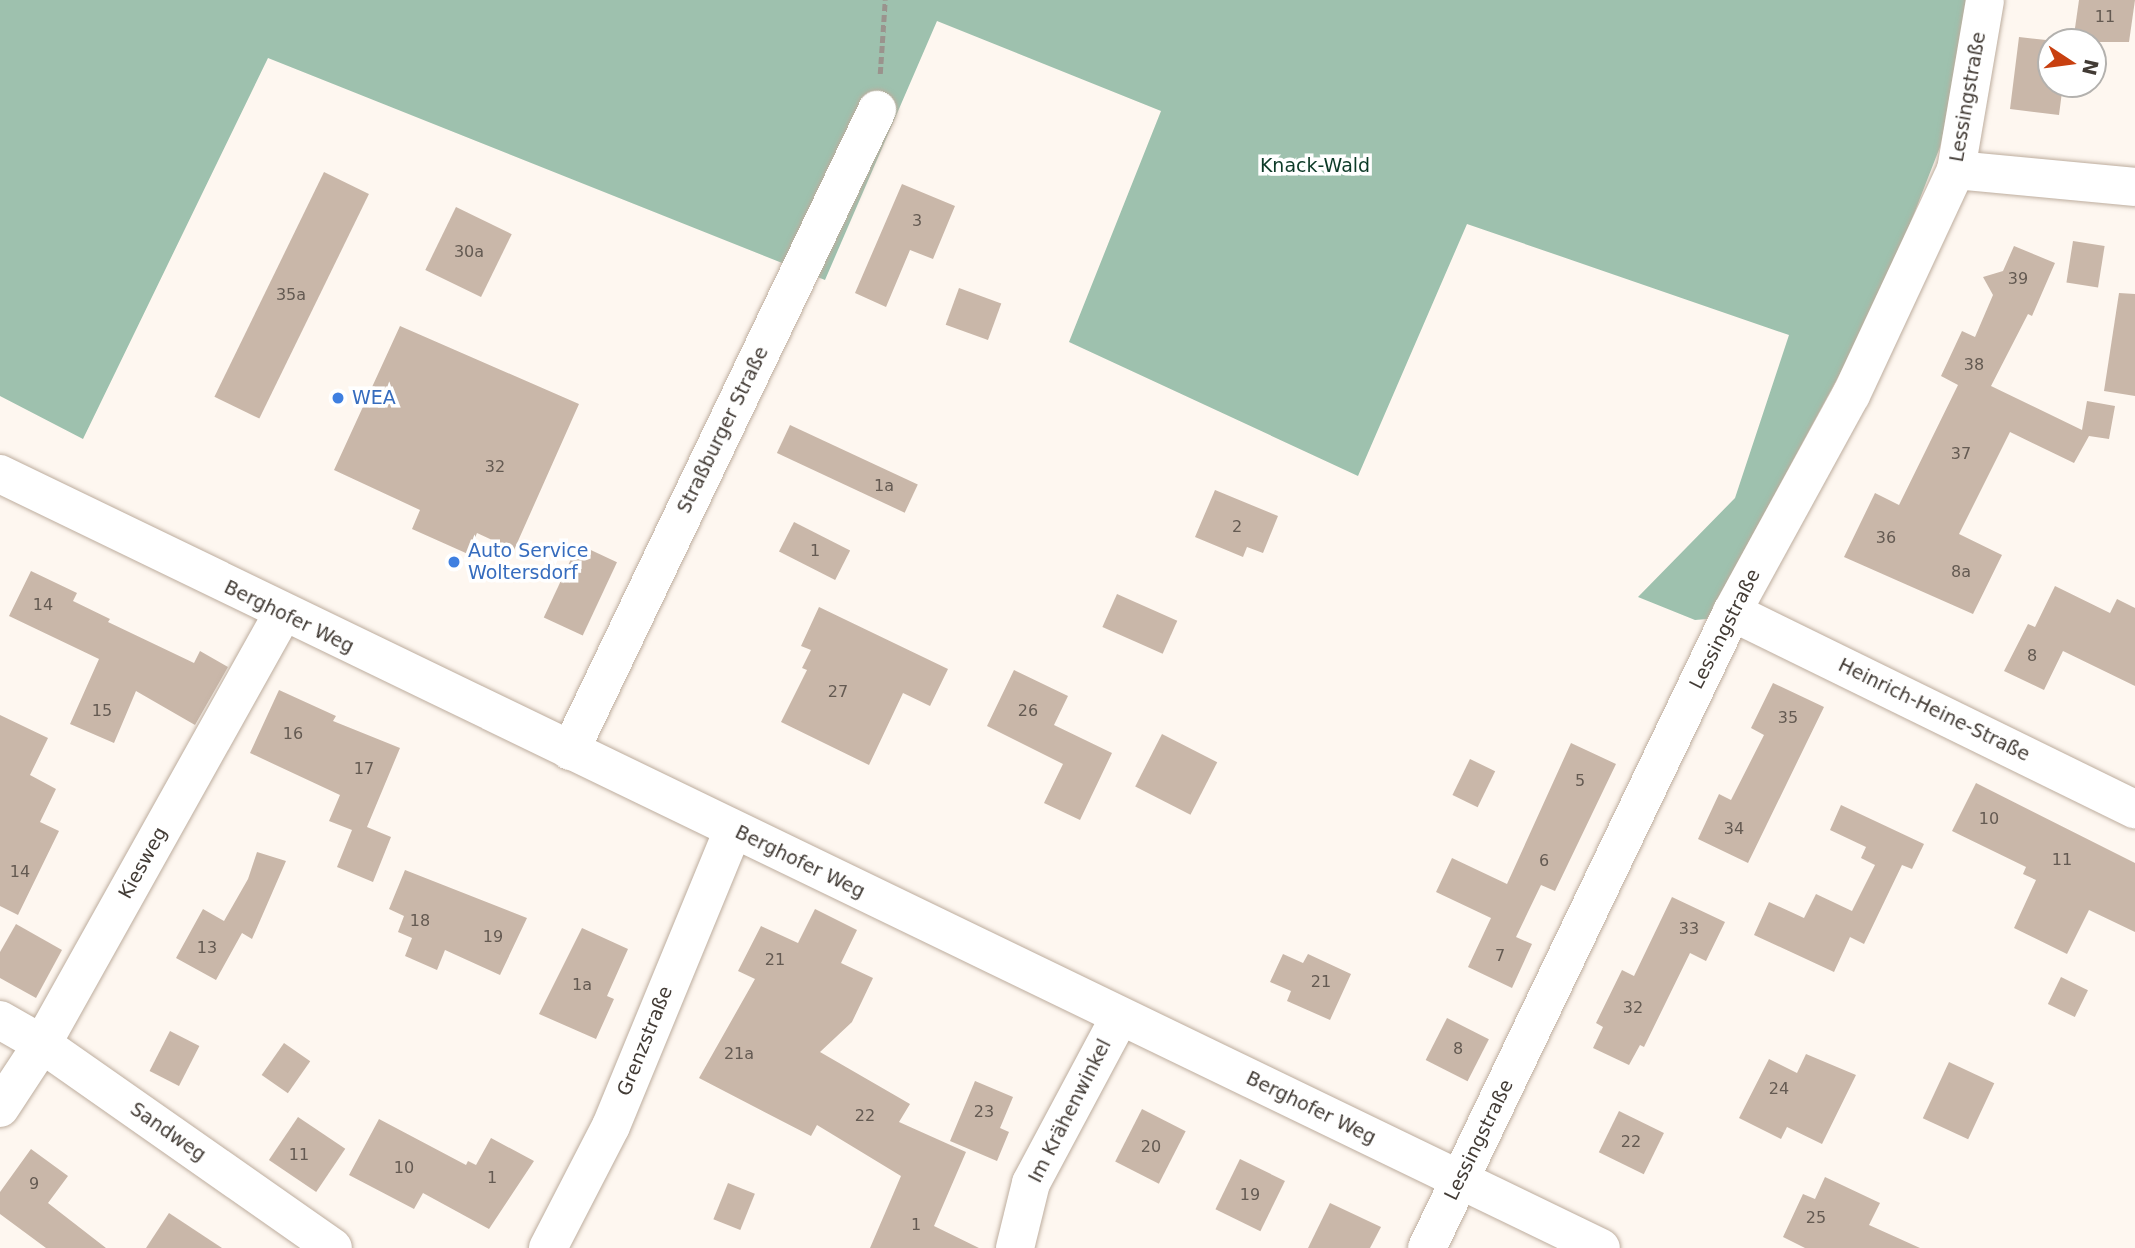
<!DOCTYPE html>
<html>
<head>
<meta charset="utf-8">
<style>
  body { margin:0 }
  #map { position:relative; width:2135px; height:1248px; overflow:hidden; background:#fef7f0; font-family:"DejaVu Sans",sans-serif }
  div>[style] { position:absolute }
  .forest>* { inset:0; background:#9ec1ae }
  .building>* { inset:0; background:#c9b7a9; transform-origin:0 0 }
  .path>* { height:4.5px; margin-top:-2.25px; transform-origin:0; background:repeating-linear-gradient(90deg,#9a938d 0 7px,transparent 0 10.5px) }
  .roads { filter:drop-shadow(0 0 2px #bdad9e) drop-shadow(0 0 2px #bdad9e) }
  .minor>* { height:38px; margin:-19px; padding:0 19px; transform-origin:19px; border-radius:19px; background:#fff }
  .dots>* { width:19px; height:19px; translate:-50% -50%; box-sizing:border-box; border:4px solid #fff; border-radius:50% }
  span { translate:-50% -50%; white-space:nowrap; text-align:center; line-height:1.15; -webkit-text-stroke:7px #fff; paint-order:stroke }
  .number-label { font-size:16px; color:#645a52 }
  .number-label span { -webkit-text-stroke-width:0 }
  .street-label { font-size:19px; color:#423b35 }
  .park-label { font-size:19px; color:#0c3a27 }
  .shop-label { font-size:19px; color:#366cbe }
  .left { translate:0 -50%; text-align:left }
  .north { position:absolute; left:2037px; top:28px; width:70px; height:70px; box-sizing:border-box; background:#fff; border:2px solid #b3b1ae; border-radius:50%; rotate:103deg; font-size:19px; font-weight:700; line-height:28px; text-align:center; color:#423b35 }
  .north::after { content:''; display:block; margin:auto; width:24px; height:32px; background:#c84010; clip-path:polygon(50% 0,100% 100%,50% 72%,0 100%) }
</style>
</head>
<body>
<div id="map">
  <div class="forest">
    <i style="clip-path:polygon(0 0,1973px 0,1940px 147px,1882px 296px,1707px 619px,1695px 620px,1638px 597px,1735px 498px,1789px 335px,1467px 224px,1358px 476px,1069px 342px,1161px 111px,937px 21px,825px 280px,268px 58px,83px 439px,0 396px)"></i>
  </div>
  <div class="building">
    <i style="clip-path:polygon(2079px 0,2135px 0,2129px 42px,2073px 42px)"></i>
    <i style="clip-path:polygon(2019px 37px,2065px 42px,2051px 42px,2051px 84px,2063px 84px,2059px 115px,2010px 109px)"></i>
    <i style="left:324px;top:172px;width:50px;height:250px;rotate:26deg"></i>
    <i style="clip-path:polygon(902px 184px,955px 206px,933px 259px,910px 250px,886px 307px,855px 293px)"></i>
    <i style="left:456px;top:207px;width:62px;height:70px;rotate:26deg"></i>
    <i style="left:2073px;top:241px;width:32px;height:42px;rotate:9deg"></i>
    <i style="clip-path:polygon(2014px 246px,2055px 263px,2032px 316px,2028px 314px,1991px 386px,2082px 430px,2087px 401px,2115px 406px,2109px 439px,2089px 436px,2074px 463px,2010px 432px,1959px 534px,2002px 555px,1973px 614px,1844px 557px,1875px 493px,1899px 505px,1958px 385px,1941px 376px,1962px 331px,1975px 337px,1993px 295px,1983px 277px,2003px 271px)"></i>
    <i style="left:959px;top:288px;width:45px;height:39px;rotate:20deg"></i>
    <i style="clip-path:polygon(2119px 293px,2135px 294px,2135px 396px,2104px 391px)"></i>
    <i style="clip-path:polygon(400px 326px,579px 404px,514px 550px,477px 533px,468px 554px,412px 529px,420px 510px,334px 470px)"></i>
    <i style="left:790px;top:425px;width:141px;height:31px;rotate:25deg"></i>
    <i style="clip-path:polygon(1215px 490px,1278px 516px,1263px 553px,1247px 547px,1243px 557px,1195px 537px)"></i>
    <i style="left:794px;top:522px;width:63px;height:33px;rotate:27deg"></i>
    <i style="left:578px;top:544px;width:43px;height:81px;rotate:25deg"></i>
    <i style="clip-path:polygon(31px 571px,77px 593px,73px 601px,110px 619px,108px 622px,194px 663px,200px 651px,228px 667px,195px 725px,136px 691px,114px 743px,70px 724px,99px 659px,9px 616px)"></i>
    <i style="clip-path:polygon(2055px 586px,2110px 613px,2117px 599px,2135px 608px,2135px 686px,2063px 651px,2044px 690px,2004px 671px,2028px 624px,2035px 627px)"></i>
    <i style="left:1117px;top:594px;width:66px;height:36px;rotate:24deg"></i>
    <i style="clip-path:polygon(819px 607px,948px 669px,930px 706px,903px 693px,869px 765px,781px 722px,807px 670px,802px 668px,811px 650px,801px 646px)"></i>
    <i style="clip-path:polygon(1014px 670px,1068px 696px,1054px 725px,1112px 753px,1080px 820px,1044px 803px,1063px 764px,987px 726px)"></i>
    <i style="clip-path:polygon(1773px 683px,1824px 707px,1748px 863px,1698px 839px,1719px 794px,1731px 800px,1764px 735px,1751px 728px)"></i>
    <i style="clip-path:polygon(279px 690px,336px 716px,333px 721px,400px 748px,367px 827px,391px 837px,373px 882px,337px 867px,352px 830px,329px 821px,340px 795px,250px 753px)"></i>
    <i style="clip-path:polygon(0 715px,48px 738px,30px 775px,56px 789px,40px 822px,59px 831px,18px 915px,0 906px)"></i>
    <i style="left:1162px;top:734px;width:62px;height:59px;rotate:27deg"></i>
    <i style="clip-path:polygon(1571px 743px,1616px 764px,1555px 891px,1541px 885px,1516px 937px,1532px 944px,1512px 988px,1468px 967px,1491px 918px,1436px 892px,1452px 858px,1507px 884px)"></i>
    <i style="left:1470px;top:759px;width:28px;height:40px;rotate:26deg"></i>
    <i style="clip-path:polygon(1976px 783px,2135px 863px,2135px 932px,2089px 910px,2067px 954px,2014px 928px,2036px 880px,2023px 874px,2026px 867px,1952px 831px)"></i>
    <i style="clip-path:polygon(1841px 805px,1924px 844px,1912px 869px,1902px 865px,1864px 944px,1850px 937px,1834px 972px,1754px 935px,1769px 902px,1804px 918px,1816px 894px,1852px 911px,1875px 865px,1861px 858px,1866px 847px,1830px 830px)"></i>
    <i style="clip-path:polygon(257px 852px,286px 861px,252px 939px,242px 933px,216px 980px,176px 958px,203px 909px,224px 921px,248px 879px)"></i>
    <i style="clip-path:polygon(405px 870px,527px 918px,500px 975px,445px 950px,437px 970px,405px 956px,412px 938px,398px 932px,404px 916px,389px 909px)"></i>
    <i style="clip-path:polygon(1672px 897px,1725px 922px,1706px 961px,1690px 953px,1644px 1047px,1640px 1045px,1629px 1065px,1593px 1048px,1603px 1027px,1596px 1023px,1622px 970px,1634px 976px)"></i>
    <i style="clip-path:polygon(815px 909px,857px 930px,841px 963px,873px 978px,852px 1022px,820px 1052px,910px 1104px,899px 1122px,966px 1152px,934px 1226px,979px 1248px,870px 1248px,901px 1176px,817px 1125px,811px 1136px,699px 1078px,755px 979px,738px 971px,761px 926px,798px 943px)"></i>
    <i style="clip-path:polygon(16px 924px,62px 950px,36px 998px,0 978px,0 952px)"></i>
    <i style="clip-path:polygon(582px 928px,628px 949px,607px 996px,614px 999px,596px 1039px,539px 1014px)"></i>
    <i style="clip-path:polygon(1283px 954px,1303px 963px,1308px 954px,1351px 974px,1330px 1020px,1287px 1001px,1291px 991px,1270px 982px)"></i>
    <i style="left:2061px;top:977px;width:30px;height:30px;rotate:26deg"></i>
    <i style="left:1447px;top:1018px;width:47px;height:47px;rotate:27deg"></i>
    <i style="left:170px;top:1031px;width:33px;height:45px;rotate:27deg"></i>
    <i style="left:284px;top:1043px;width:32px;height:39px;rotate:35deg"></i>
    <i style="clip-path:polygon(1806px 1054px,1856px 1075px,1822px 1144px,1787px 1127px,1781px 1139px,1739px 1118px,1769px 1059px,1797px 1073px)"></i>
    <i style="left:1949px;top:1062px;width:50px;height:62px;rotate:25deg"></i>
    <i style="clip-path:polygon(975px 1081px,1013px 1097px,1000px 1128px,1009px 1132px,997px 1161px,950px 1141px)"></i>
    <i style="left:1142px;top:1109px;width:49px;height:59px;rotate:27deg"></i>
    <i style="left:1619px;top:1111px;width:50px;height:46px;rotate:26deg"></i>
    <i style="left:298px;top:1117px;width:57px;height:52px;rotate:34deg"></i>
    <i style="clip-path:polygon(379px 1119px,466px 1165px,468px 1161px,476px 1165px,491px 1138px,534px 1161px,489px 1229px,423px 1193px,414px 1209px,349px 1175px)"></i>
    <i style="clip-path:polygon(31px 1149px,68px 1176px,48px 1203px,106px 1248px,46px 1248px,0 1214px,0 1192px)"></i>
    <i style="left:1240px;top:1159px;width:50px;height:56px;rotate:26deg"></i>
    <i style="clip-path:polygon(1825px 1177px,1880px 1203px,1869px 1225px,1920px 1248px,1805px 1248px,1783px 1237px,1803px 1194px,1815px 1199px)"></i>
    <i style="left:728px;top:1183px;width:29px;height:39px;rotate:22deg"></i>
    <i style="clip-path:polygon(1330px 1203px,1381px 1227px,1370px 1248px,1308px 1248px)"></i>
    <i style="clip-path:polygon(169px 1213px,222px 1248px,146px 1248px)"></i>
  </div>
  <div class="path">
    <i style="left:880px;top:74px;width:74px;rotate:-86.1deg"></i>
  </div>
  <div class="roads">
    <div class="minor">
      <i style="left:1956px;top:170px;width:180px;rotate:5.4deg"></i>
      <i style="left:0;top:474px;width:1778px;rotate:25.8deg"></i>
      <i style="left:1732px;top:612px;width:449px;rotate:26.1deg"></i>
      <i style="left:570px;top:751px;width:711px;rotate:-64.41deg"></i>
      <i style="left:0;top:1020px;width:48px;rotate:29.7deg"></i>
      <i style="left:42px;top:1044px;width:355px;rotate:35deg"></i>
      <i style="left:0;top:1108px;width:77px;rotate:-56.7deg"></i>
      <i style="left:42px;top:1044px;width:492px;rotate:-60.8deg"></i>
      <i style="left:548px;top:1248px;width:137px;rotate:-62.7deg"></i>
      <i style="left:611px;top:1126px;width:320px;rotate:-67.6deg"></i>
      <i style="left:1015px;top:1248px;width:67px;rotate:-76.2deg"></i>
      <i style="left:1031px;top:1183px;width:189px;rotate:-61.9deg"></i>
      <i style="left:1427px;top:1248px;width:705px;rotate:-64.38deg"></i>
      <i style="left:1732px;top:612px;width:247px;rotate:-61.3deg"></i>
      <i style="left:1851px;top:395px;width:248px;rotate:-65deg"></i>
      <i style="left:1956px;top:170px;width:172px;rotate:-80.3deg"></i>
    </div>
  </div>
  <div class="dots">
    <i style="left:338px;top:398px;background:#3f7fe0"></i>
    <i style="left:454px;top:562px;background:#3f7fe0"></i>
  </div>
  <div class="number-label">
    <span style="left:2105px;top:17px">11</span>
    <span style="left:917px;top:221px">3</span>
    <span style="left:469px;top:252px">30a</span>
    <span style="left:2018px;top:279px">39</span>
    <span style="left:291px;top:295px">35a</span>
    <span style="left:1974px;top:365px">38</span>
    <span style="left:1961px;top:454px">37</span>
    <span style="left:495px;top:467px">32</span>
    <span style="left:884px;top:486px">1a</span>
    <span style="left:1237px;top:527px">2</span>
    <span style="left:1886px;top:538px">36</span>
    <span style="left:815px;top:551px">1</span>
    <span style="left:1961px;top:572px">8a</span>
    <span style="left:43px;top:605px">14</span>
    <span style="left:2032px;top:656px">8</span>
    <span style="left:838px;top:692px">27</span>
    <span style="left:102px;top:711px">15</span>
    <span style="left:1028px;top:711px">26</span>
    <span style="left:1788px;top:718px">35</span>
    <span style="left:293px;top:734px">16</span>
    <span style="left:364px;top:769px">17</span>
    <span style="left:1580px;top:781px">5</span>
    <span style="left:1989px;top:819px">10</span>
    <span style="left:1734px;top:829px">34</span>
    <span style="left:2062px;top:860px">11</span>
    <span style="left:1544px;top:861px">6</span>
    <span style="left:20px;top:872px">14</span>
    <span style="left:420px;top:921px">18</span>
    <span style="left:1689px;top:929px">33</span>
    <span style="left:493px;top:937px">19</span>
    <span style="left:207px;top:948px">13</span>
    <span style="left:1500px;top:956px">7</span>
    <span style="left:775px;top:960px">21</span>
    <span style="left:1321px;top:982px">21</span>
    <span style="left:582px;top:985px">1a</span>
    <span style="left:1633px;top:1008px">32</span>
    <span style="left:1458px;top:1049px">8</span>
    <span style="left:739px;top:1054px">21a</span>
    <span style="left:1779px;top:1089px">24</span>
    <span style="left:984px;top:1112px">23</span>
    <span style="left:865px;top:1116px">22</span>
    <span style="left:1631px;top:1142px">22</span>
    <span style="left:1151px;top:1147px">20</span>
    <span style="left:299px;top:1155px">11</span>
    <span style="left:404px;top:1168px">10</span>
    <span style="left:492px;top:1178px">1</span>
    <span style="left:34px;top:1184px">9</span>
    <span style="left:1250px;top:1195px">19</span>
    <span style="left:1816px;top:1218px">25</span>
    <span style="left:916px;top:1225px">1</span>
  </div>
  <div class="street-label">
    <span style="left:1968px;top:97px;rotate:-80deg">Lessingstraße</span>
    <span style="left:723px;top:430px;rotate:-64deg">Straßburger Straße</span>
    <span style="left:289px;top:617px;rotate:26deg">Berghofer Weg</span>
    <span style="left:1725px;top:629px;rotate:-63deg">Lessingstraße</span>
    <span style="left:1934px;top:710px;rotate:26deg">Heinrich-Heine-Straße</span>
    <span style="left:800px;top:862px;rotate:26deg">Berghofer Weg</span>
    <span style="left:143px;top:863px;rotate:-61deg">Kiesweg</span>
    <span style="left:645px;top:1041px;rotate:-68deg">Grenzstraße</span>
    <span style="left:1311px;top:1108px;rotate:26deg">Berghofer Weg</span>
    <span style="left:1070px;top:1111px;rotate:-63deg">Im Krähenwinkel</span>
    <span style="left:168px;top:1132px;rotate:35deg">Sandweg</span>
    <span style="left:1479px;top:1140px;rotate:-64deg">Lessingstraße</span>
  </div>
  <div class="park-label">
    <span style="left:1315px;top:166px">Knack-Wald</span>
  </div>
  <div class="shop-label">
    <span class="left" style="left:352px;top:398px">WEA</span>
    <span class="left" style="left:468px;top:562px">Auto Service<br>Woltersdorf</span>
  </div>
  <div class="north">N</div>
</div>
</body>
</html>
